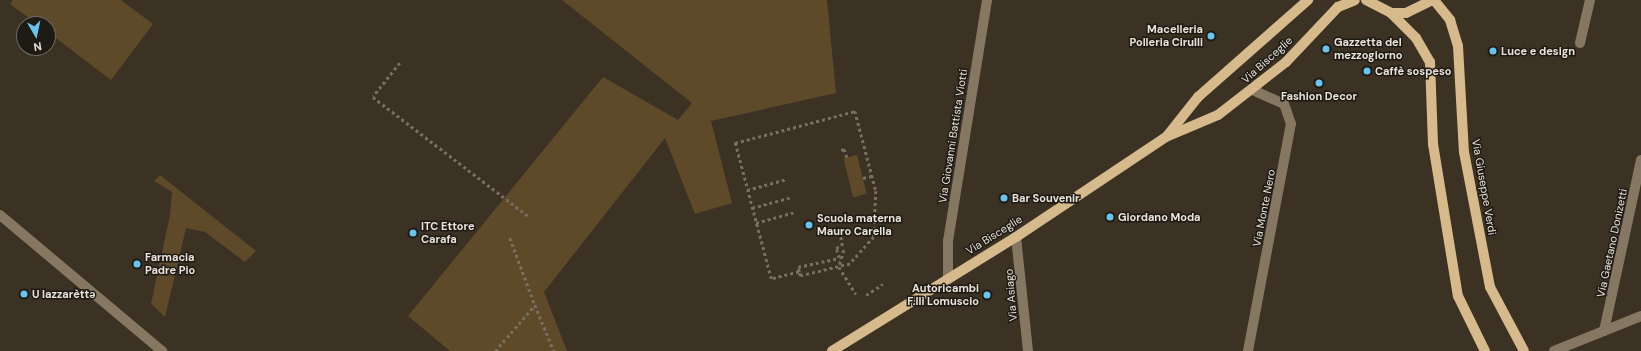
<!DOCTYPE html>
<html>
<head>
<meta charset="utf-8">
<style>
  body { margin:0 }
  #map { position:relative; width:1641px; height:351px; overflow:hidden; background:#3b3223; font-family:"DM Sans",sans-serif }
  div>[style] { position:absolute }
  .green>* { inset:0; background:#5e4a29; transform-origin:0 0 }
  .path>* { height:2.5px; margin-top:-1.25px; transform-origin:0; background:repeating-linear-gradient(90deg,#776f61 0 3px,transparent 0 6px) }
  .minor>* { height:10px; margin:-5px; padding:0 5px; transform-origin:5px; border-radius:5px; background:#857761 }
  .major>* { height:10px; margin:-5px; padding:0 5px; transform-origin:5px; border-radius:5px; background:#d6ba8c }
  .dots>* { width:11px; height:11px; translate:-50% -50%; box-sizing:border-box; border:2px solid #1e1a14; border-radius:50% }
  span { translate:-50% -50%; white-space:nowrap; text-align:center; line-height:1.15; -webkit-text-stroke:3px #1e1a14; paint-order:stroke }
  .poi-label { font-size:11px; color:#e9e3d9; font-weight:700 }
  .right { translate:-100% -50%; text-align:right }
  .left { translate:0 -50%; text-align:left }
  .street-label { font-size:11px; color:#e9e3d9 }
  .north { position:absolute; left:16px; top:16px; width:40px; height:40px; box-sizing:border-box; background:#1e1a14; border:1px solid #6f6a63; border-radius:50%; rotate:171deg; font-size:11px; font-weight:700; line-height:16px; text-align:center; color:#e9e3d9 }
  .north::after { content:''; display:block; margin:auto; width:14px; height:18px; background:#66c4ef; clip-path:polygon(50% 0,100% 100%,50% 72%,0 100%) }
</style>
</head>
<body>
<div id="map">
  <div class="green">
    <i style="clip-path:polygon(13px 0,121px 0,153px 24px,111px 80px,48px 32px,48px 24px,37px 24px,10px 4px)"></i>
    <i style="clip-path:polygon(562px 0,827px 0,836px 93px,711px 121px,732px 203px,695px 214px,665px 138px,544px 292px,567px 351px,450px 351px,408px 316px,603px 77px,678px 120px,692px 103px)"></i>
    <i style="left:857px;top:155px;width:40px;height:14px;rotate:76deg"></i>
    <i style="clip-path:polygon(160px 175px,256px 251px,245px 262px,205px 232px,186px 228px,165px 317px,151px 304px,170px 215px,172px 192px,154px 181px)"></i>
  </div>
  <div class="path">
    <i style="left:400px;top:63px;width:43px;rotate:128.5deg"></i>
    <i style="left:373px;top:97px;width:195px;rotate:37.5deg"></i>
    <i style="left:841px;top:150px;width:3px;rotate:-18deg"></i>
    <i style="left:844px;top:149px;width:9px;rotate:69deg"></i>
    <i style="left:863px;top:178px;width:9px;rotate:-13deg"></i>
    <i style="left:747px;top:190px;width:41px;rotate:-15.4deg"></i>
    <i style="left:752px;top:208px;width:41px;rotate:-15.4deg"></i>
    <i style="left:756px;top:223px;width:41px;rotate:-15.8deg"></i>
    <i style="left:510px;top:238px;width:72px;rotate:69.5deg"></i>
    <i style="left:844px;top:250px;width:18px;rotate:106deg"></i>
    <i style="left:839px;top:267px;width:32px;rotate:58deg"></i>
    <i style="left:799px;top:272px;width:29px;rotate:166deg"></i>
    <i style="left:771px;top:279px;width:141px;rotate:-104.8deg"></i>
    <i style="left:735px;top:143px;width:124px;rotate:-14.9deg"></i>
    <i style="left:855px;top:111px;width:83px;rotate:75.3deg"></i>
    <i style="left:876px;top:191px;width:46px;rotate:92.5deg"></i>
    <i style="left:874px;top:237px;width:36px;rotate:132deg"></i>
    <i style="left:850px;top:264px;width:51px;rotate:166.5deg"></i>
    <i style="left:800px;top:276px;width:4px;rotate:-104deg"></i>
    <i style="left:799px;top:272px;width:5px;rotate:-101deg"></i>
    <i style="left:798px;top:267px;width:42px;rotate:-12.4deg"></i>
    <i style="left:839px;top:258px;width:10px;rotate:-107deg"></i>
    <i style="left:836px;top:248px;width:6px;rotate:-18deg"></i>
    <i style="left:842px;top:246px;width:12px;rotate:-99deg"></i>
    <i style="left:866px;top:295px;width:20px;rotate:-33deg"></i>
    <i style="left:495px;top:351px;width:61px;rotate:-49deg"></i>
    <i style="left:535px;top:305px;width:50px;rotate:67.6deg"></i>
  </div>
  <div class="minor">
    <i style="left:1580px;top:43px;width:44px;rotate:-76.9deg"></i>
    <i style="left:0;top:215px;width:212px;rotate:40deg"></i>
    <i style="left:1016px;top:237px;width:115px;rotate:84deg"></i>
    <i style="left:948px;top:277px;width:36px;rotate:-90deg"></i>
    <i style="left:948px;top:241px;width:244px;rotate:-80.8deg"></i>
    <i style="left:1604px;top:331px;width:175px;rotate:-77.8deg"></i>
    <i style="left:1248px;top:351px;width:231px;rotate:-79.3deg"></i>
    <i style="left:1291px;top:124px;width:21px;rotate:-109deg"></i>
    <i style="left:1284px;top:104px;width:34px;rotate:-156deg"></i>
    <i style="left:1554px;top:351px;width:94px;rotate:-21.9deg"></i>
  </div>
  <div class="major">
    <i style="left:1366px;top:0;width:28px;rotate:27deg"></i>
    <i style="left:1391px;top:13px;width:15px"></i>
    <i style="left:1406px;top:13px;width:30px;rotate:-26deg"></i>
    <i style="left:1434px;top:0;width:26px;rotate:51deg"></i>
    <i style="left:1450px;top:20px;width:27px;rotate:73deg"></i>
    <i style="left:1458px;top:46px;width:106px;rotate:86.8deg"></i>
    <i style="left:1464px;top:152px;width:137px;rotate:79.1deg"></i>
    <i style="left:1490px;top:287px;width:72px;rotate:62deg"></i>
    <i style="left:1391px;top:13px;width:35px;rotate:45deg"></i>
    <i style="left:1416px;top:38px;width:28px;rotate:60deg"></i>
    <i style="left:1430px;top:62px;width:82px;rotate:87.9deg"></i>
    <i style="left:1433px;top:144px;width:154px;rotate:80.7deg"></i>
    <i style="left:1458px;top:296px;width:61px;rotate:63.9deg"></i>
    <i style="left:1167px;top:136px;width:50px;rotate:-51.5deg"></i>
    <i style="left:1198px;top:97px;width:147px;rotate:-41.4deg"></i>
    <i style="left:832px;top:351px;width:216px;rotate:-31.8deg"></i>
    <i style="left:1016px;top:237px;width:180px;rotate:-33.7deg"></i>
    <i style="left:1166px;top:137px;width:56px;rotate:-22.9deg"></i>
    <i style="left:1218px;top:115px;width:86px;rotate:-37.9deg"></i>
    <i style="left:1286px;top:62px;width:76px;rotate:-46.6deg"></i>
    <i style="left:1338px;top:7px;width:18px;rotate:-22deg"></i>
  </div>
  <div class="dots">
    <i style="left:1211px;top:36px;background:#66c4ef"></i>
    <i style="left:1326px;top:49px;background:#66c4ef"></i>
    <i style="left:1493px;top:51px;background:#66c4ef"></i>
    <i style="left:1367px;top:71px;background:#66c4ef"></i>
    <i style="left:1319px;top:83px;background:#66c4ef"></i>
    <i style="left:1004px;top:198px;background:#66c4ef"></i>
    <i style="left:1110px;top:217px;background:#66c4ef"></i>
    <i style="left:809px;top:225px;background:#66c4ef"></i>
    <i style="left:413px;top:233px;background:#66c4ef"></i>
    <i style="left:137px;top:264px;background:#66c4ef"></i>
    <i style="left:24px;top:294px;background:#66c4ef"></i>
    <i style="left:987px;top:295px;background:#66c4ef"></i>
  </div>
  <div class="poi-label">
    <span class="right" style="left:1203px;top:36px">Macelleria<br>Polleria Cirulli</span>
    <span class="left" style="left:1334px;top:49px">Gazzetta del<br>mezzogiorno</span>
    <span class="left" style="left:1501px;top:51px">Luce e design</span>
    <span class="left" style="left:1375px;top:71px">Caffè sospeso</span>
    <span style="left:1319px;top:96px">Fashion Decor</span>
    <span class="left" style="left:1012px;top:198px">Bar Souvenir</span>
    <span class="left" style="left:1118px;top:217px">Giordano Moda</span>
    <span class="left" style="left:817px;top:225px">Scuola materna<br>Mauro Carella</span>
    <span class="left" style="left:421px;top:233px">ITC Ettore<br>Carafa</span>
    <span class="left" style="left:145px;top:264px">Farmacia<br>Padre Pio</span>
    <span class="right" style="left:979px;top:295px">Autoricambi<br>F.lli Lomuscio</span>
    <span class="left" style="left:32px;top:294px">U lazzarèttә</span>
  </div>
  <div class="street-label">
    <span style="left:1267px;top:60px;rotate:-42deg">Via Bisceglie</span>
    <span style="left:953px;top:136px;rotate:-81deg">Via Giovanni Battista Viotti</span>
    <span style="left:1484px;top:187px;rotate:80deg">Via Giuseppe Verdi</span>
    <span style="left:1264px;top:208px;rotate:-79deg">Via Monte Nero</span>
    <span style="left:994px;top:235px;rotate:-32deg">Via Bisceglie</span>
    <span style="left:1612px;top:243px;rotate:-78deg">Via Gaetano Donizetti</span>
    <span style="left:1011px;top:295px;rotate:-95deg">Via Asiago</span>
  </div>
  <div class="north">N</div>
</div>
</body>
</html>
